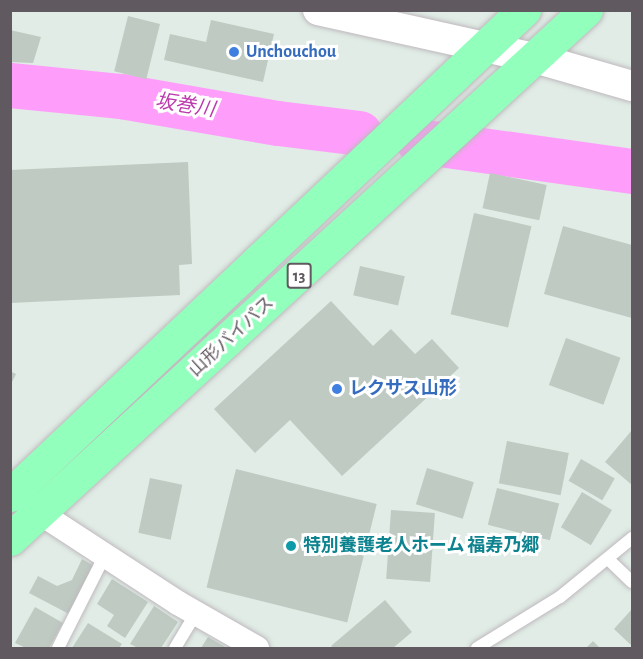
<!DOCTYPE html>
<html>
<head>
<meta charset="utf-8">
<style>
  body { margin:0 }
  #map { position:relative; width:643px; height:659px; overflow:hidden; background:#e0ece5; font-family:"Alegreya Sans","Noto Sans JP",sans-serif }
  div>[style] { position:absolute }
  .river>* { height:45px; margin:-22.5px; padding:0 22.5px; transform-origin:22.5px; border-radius:22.5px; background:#ff9dfb }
  .building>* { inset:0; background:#becac2; transform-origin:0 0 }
  .roads { filter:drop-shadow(0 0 2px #bfb8be) drop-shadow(0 0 2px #bfb8be) }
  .service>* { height:12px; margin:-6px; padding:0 6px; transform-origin:6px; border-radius:6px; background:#fff }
  .minor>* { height:24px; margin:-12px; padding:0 12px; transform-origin:12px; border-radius:12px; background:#fff }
  .tertiary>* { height:30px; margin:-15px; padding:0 15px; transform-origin:15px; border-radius:15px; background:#fff }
  .trunk>* { height:33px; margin:-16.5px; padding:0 16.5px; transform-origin:16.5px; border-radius:16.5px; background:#93ffbd }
  .dots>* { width:16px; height:16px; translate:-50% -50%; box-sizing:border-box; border:3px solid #fff; border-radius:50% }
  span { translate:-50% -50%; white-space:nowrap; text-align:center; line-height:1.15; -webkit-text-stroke:6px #fff; paint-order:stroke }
  .shield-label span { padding:2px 4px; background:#fff; border:2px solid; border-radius:4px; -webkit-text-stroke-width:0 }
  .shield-label { font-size:16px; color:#615960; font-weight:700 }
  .shop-label { font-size:18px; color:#366cbe; font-weight:700 }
  .left { translate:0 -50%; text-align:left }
  .street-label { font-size:18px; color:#615960 }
  .culture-label { font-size:18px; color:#0d838f; font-weight:700 }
  .water-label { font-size:20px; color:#bc3bad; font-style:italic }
  .frame { position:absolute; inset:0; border:12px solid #615960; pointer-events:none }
</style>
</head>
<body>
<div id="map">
  <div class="river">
    <i style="left:10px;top:85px;width:112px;rotate:5.7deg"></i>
    <i style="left:121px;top:96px;width:159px;rotate:9.8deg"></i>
    <i style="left:278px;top:123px;width:82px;rotate:7deg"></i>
    <i style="left:418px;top:141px;width:216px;rotate:8deg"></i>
  </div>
  <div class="building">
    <i style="left:128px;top:16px;width:33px;height:57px;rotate:14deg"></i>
    <i style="clip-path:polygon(211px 20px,274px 34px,263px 82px,164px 60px,170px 34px,206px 42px)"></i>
    <i style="clip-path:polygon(10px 30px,41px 37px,33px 63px,10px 62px)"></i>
    <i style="clip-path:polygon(188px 162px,192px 264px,179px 265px,180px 295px,10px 303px,10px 170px)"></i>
    <i style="left:490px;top:173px;width:58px;height:36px;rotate:12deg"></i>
    <i style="left:474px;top:213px;width:59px;height:104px;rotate:13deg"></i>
    <i style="clip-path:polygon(563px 226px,632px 245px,632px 318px,544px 294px)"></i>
    <i style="left:360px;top:266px;width:46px;height:30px;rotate:13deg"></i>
    <i style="clip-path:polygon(331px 301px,373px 346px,391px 329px,415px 354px,432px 339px,459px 368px,342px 476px,290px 420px,255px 453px,214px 409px)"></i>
    <i style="left:566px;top:338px;width:58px;height:50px;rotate:20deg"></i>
    <i style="clip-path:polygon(10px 371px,16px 374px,10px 386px)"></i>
    <i style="clip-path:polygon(632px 430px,632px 485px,605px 462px)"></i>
    <i style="left:507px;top:441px;width:63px;height:43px;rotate:11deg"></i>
    <i style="left:581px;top:459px;width:39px;height:25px;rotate:30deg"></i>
    <i style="left:427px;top:468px;width:49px;height:38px;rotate:17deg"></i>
    <i style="left:236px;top:469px;width:145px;height:122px;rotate:14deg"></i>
    <i style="left:150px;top:478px;width:33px;height:56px;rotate:12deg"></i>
    <i style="left:497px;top:488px;width:64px;height:38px;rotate:14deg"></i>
    <i style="left:582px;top:492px;width:35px;height:41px;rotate:31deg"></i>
    <i style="left:391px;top:510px;width:44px;height:69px;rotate:4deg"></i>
    <i style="clip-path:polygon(82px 559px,94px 566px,69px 614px,29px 593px,38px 576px,57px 586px,72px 580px)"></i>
    <i style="clip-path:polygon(112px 579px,148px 602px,125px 638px,107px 626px,114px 615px,97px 604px)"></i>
    <i style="clip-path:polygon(385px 600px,412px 632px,393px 648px,334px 648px,331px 646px)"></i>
    <i style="clip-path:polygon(154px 606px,178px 622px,161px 648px,138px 648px,130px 644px)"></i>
    <i style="clip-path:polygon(35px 607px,63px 623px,49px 648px,26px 648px,15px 643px)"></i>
    <i style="clip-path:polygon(632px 609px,632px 646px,614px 629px)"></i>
    <i style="clip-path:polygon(88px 623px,122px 644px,119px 648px,72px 648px)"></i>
    <i style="clip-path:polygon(208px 637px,227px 648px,201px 648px)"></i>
    <i style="clip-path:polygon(593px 641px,600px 648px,586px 648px)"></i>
  </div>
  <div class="roads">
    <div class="service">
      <i style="left:608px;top:559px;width:33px;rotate:44deg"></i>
      <i style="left:58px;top:648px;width:104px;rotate:-63.2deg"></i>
      <i style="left:175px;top:648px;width:41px;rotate:-59deg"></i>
      <i style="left:477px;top:648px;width:97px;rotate:-31.6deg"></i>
      <i style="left:560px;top:597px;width:93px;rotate:-39.3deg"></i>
    </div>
    <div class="minor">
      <i style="left:40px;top:513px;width:165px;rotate:33.1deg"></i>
      <i style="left:178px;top:603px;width:91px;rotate:29.7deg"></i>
    </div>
    <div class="tertiary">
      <i style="left:318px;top:10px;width:222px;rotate:12.5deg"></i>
      <i style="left:535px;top:58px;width:101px;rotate:16.1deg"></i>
    </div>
    <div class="trunk">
      <i style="left:10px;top:495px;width:707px;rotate:-43.34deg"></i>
      <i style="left:10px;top:539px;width:782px;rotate:-42.56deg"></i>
    </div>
  </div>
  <div class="dots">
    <i style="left:234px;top:52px;background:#3f7fe0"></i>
    <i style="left:337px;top:389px;background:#3f7fe0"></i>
    <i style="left:291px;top:546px;background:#0f9aa8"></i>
  </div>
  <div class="shield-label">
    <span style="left:299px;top:276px">13</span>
  </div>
  <div class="shop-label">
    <span class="left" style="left:246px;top:52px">Unchouchou</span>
    <span class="left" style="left:349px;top:389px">レクサス山形</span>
  </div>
  <div class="street-label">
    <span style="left:232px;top:337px;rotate:-43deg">山形バイパス</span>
  </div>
  <div class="culture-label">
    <span class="left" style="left:303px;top:546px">特別養護老人ホーム 福寿乃郷</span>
  </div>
  <div class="water-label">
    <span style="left:185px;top:106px;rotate:9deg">坂巻川</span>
  </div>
  <div class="frame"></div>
</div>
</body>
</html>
